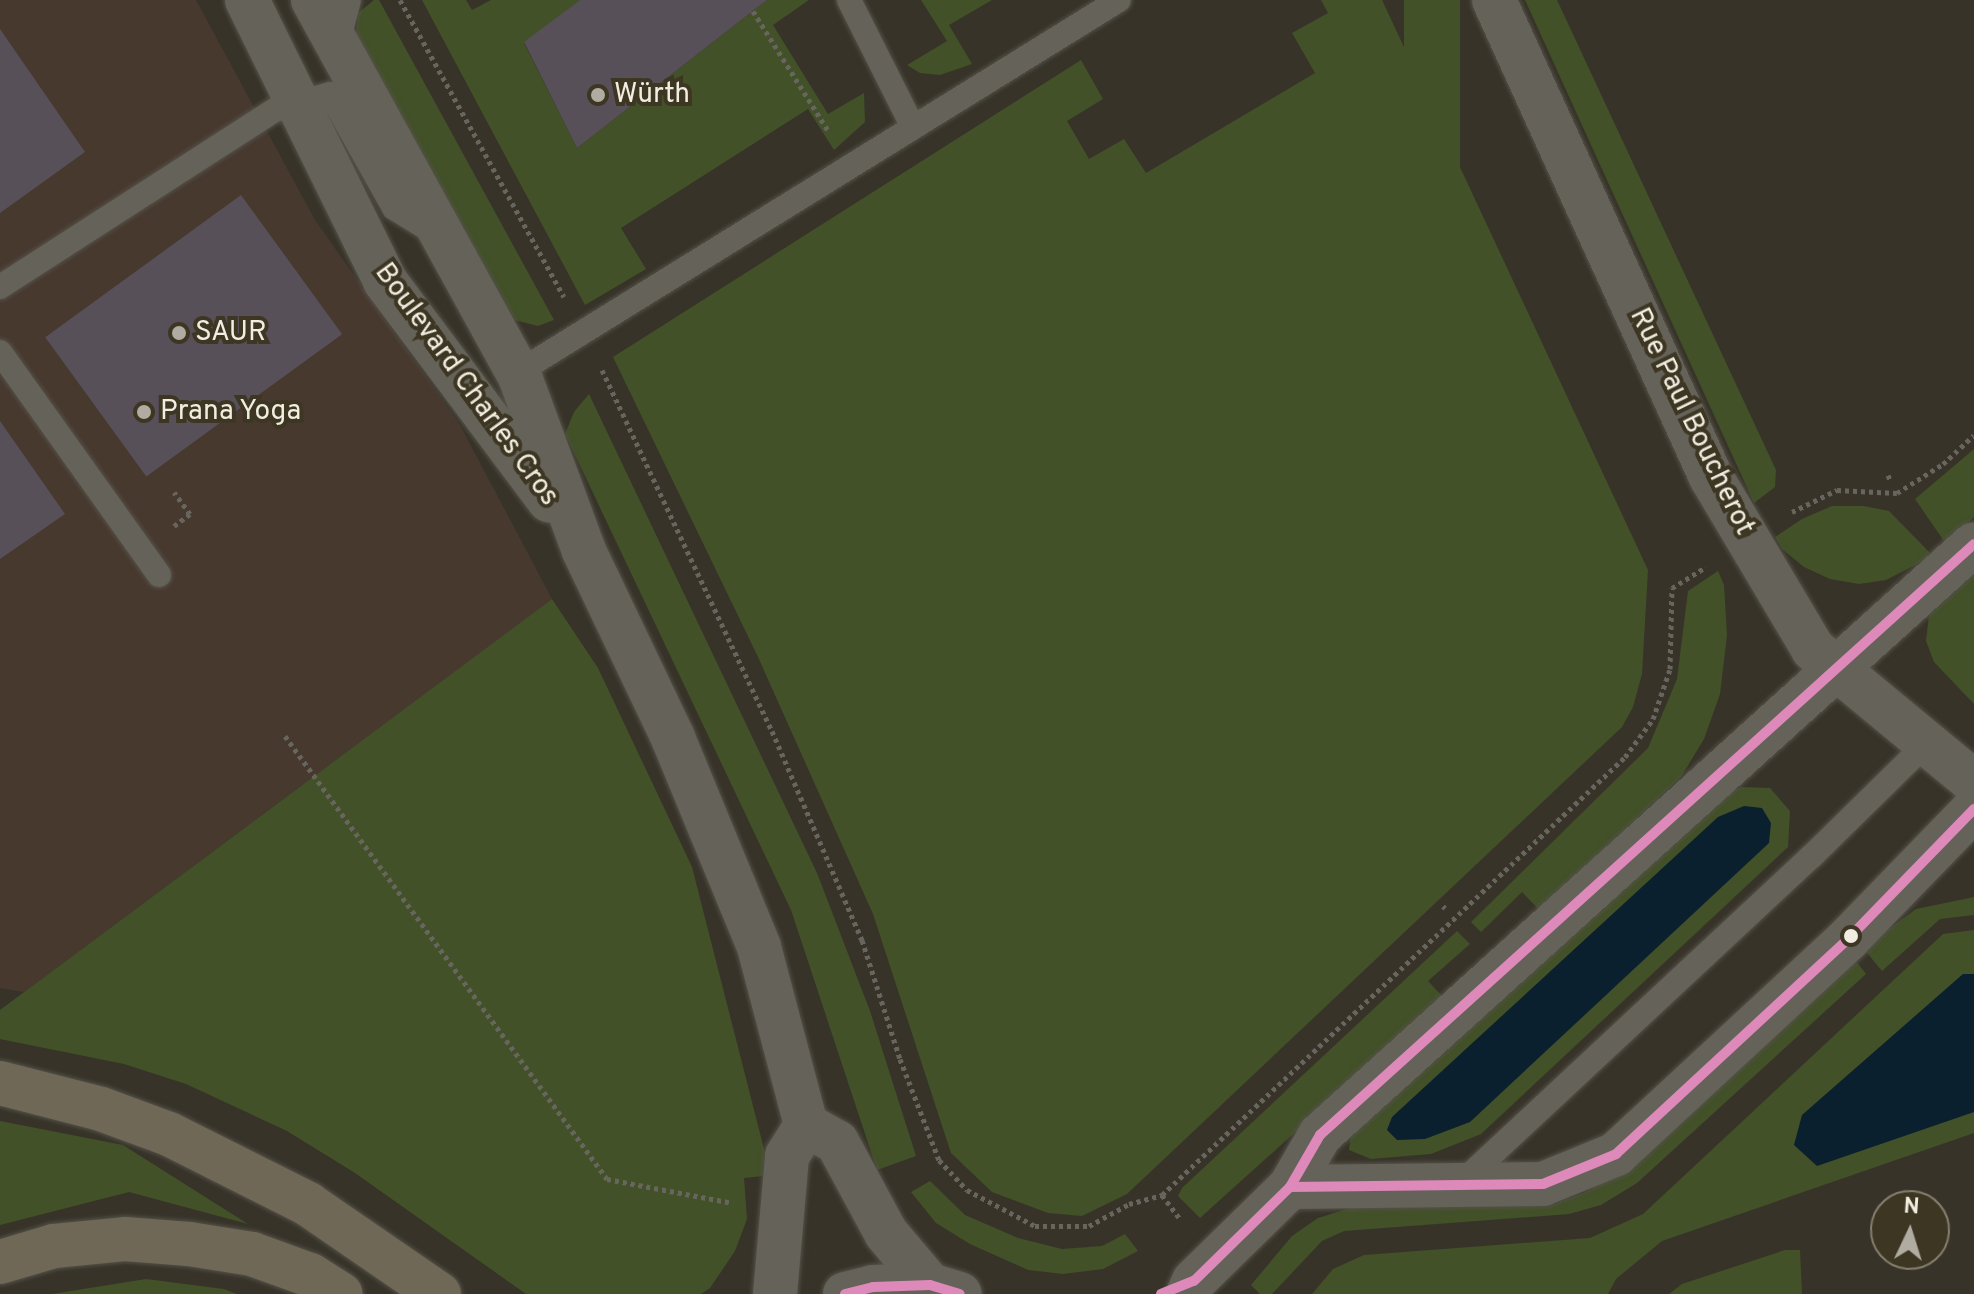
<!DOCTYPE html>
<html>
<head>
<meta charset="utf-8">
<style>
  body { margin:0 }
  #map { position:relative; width:1974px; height:1294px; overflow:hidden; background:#373329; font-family:Overpass,sans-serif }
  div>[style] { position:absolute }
  .commercial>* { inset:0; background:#48392f }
  .green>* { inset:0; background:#425128; transform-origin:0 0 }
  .water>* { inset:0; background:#0a202e }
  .building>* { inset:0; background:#575059; transform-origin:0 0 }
  .path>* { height:5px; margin-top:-2.5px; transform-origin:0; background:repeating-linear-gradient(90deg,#68655f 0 4px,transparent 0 8px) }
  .roads { filter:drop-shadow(0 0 2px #545148) drop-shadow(0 0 2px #545148) }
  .service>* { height:24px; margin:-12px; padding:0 12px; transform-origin:12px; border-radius:12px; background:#65625a }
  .minor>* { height:44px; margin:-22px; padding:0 22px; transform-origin:22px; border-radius:22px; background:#65625a }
  .tertiary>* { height:44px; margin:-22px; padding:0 22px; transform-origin:22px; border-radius:22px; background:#65625a }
  .trunk>* { height:44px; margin:-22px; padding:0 22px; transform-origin:22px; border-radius:22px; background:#706857 }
  .bus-1>* { height:10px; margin:-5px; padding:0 5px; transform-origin:5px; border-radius:5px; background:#dd89b9 }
  .dots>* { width:22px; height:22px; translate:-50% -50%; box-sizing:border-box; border:4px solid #3d3623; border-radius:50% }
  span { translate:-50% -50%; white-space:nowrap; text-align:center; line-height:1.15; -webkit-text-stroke:8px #3d3623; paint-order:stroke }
  .poi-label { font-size:28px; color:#f1ede1 }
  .left { translate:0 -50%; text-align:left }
  .street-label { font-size:28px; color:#f1ede1 }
  .north { position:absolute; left:1870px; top:1190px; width:80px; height:80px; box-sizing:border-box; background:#3d3623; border:2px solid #857f6f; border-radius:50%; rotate:4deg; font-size:22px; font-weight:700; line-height:32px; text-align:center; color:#f1ede1 }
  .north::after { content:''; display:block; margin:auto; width:28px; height:36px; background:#b0aca1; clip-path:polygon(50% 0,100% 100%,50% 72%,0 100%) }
</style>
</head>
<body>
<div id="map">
  <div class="commercial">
    <i style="clip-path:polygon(0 0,196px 0,315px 220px,460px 425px,552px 599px,24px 992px,0 988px)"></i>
  </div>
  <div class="green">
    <i style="clip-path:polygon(374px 0,379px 0,554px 320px,538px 326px,506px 318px,355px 42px,358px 13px)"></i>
    <i style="clip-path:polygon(422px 0,466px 0,472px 10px,491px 0,580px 0,524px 43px,577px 148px,767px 0,809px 0,773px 25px,828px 114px,864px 93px,865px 122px,834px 150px,808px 109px,621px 228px,646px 269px,585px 305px)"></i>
    <i style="clip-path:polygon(921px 0,992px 0,949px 25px,972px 64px,940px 75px,920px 73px,907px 65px,947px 41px)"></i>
    <i style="clip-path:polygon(1321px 0,1382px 0,1648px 570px,1642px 674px,1633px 707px,1622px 727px,1127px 1194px,1082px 1216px,1048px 1213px,992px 1192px,951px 1153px,873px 914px,758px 657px,613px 357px,1081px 60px,1103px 99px,1067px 121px,1089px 159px,1124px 139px,1146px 173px,1315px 73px,1292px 33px,1328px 13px)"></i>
    <i style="left:1404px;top:0;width:56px;height:614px"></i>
    <i style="clip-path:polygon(1525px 0,1557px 0,1776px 470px,1775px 487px,1754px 503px)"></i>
    <i style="clip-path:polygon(589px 394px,817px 873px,870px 1011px,916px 1156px,877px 1170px,791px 910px,565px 434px,574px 412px)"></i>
    <i style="clip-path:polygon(1974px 449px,1974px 517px,1946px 544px,1915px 499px)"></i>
    <i style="clip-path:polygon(1832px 506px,1864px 506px,1889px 511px,1933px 556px,1886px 580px,1859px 584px,1830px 579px,1804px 567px,1782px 549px,1775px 537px,1802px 519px)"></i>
    <i style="clip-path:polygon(1974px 566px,1974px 704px,1934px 662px,1926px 641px,1929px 615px,1946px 592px)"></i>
    <i style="clip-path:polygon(1718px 571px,1724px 585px,1727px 635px,1720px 694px,1704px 739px,1681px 777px,1539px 910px,1522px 892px,1481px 932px,1471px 922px,1648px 748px,1677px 679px,1688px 591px)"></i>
    <i style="clip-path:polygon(552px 599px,598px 668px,692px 867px,765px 1153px,763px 1176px,744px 1178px,747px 1219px,735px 1251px,710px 1288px,701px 1294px,526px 1294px,355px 1173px,287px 1131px,186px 1084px,124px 1064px,0 1039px,0 1010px)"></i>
    <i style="clip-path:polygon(1742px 787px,1770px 788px,1790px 811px,1788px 847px,1481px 1134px,1431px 1154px,1371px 1159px,1349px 1150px,1351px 1132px,1716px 796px)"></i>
    <i style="clip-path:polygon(1974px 897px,1974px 915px,1940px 919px,1882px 971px,1863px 948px,1916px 909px)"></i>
    <i style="clip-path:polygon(1974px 930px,1974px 1133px,1662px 1241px,1616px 1279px,1608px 1294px,1312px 1294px,1333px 1269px,1364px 1255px,1590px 1238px,1643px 1214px,1943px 934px)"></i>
    <i style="clip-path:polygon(1457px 931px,1470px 944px,1428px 981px,1444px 998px,1200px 1218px,1178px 1196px,1182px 1188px)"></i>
    <i style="clip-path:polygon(1853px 957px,1866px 974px,1637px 1183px,1601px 1205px,1569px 1214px,1344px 1231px,1322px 1241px,1272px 1294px,1260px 1294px,1251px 1285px,1292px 1236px,1318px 1218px,1350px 1208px,1551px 1205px,1586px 1192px,1627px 1167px)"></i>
    <i style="clip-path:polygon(0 1121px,123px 1145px,248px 1224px,129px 1192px,0 1225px)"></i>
    <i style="clip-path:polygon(930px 1181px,965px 1215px,1018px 1238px,1062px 1249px,1102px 1246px,1125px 1234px,1138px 1251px,1103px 1269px,1063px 1274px,1028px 1270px,970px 1244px,936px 1223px,911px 1192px)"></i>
    <i style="clip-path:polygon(1785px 1250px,1800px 1250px,1802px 1294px,1669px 1294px,1682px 1284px)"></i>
    <i style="clip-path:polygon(146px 1279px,224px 1289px,237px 1294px,52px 1294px)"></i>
  </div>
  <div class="water">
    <i style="clip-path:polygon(1744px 806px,1762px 808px,1771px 823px,1769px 843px,1470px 1122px,1425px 1139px,1397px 1140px,1387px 1130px,1392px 1117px,1718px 817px)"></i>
    <i style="clip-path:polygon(1963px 974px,1974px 974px,1974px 1112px,1817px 1166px,1794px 1145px,1802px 1115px)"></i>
  </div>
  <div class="building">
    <i style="clip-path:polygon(580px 0,767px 0,577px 148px,524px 42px)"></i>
    <i style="clip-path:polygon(0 29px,85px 152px,0 213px)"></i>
    <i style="left:241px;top:195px;width:172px;height:242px;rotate:54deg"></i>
    <i style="clip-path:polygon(0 421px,65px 514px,0 559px)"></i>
  </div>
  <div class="path">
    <i style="left:400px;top:0;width:339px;rotate:61.1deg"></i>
    <i style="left:753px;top:11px;width:143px;rotate:57.9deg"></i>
    <i style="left:602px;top:370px;width:399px;rotate:64.8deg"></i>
    <i style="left:772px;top:731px;width:228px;rotate:66.7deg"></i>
    <i style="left:862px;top:940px;width:125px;rotate:72.3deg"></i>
    <i style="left:900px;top:1059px;width:108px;rotate:68.9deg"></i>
    <i style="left:939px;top:1160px;width:41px;rotate:47deg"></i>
    <i style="left:967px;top:1190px;width:77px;rotate:27.9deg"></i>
    <i style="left:1035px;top:1226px;width:54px"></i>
    <i style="left:1089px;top:1226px;width:46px;rotate:-28.8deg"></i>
    <i style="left:1129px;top:1204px;width:34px;rotate:-15deg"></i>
    <i style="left:1162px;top:1195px;width:637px;rotate:-43.41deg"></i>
    <i style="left:1625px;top:757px;width:47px;rotate:-53.6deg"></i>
    <i style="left:1653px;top:719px;width:53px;rotate:-71.2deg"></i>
    <i style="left:1670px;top:669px;width:81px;rotate:-88.6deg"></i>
    <i style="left:1672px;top:588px;width:40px;rotate:-32deg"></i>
    <i style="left:1888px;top:475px;width:5px;rotate:68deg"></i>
    <i style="left:1792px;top:512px;width:50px;rotate:-26.1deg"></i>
    <i style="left:1837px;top:490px;width:60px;rotate:2.9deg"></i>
    <i style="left:1897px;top:493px;width:54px;rotate:-32.2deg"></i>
    <i style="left:1943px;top:464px;width:42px;rotate:-43.1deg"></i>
    <i style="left:174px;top:526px;width:20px;rotate:-37deg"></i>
    <i style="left:190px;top:514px;width:27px;rotate:-126deg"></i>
    <i style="left:285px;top:736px;width:548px;rotate:53.99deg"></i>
    <i style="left:607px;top:1179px;width:128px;rotate:10.8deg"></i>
    <i style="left:1443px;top:906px;width:3px;rotate:45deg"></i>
    <i style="left:1162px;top:1195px;width:31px;rotate:53deg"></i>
  </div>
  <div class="roads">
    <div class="service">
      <i style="left:849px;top:0;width:142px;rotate:63.3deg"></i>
      <i style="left:338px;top:42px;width:43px;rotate:-75.3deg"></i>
      <i style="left:0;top:287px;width:327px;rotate:-32.8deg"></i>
      <i style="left:275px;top:110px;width:57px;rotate:-16.2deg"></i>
      <i style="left:330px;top:94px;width:131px;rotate:60.7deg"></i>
      <i style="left:394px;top:208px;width:46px;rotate:31.6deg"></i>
      <i style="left:0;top:352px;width:274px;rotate:54.5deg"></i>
      <i style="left:520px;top:377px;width:19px;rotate:-47deg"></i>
      <i style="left:533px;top:363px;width:689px;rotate:-31.78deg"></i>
      <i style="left:1461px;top:1183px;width:480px;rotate:-43deg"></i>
      <i style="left:1812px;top:856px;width:161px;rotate:-44.5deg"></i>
    </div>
    <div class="minor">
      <i style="left:1494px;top:0;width:524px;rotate:65.54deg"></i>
      <i style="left:1711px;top:477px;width:200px;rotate:59.3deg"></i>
      <i style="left:1813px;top:649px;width:209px;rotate:39.6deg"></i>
    </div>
    <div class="tertiary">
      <i style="left:247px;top:0;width:313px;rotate:63.8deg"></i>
      <i style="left:385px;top:281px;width:274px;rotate:53.2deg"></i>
      <i style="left:313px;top:0;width:430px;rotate:61.2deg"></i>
      <i style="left:520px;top:377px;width:185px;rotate:69.8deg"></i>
      <i style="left:584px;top:551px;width:207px;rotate:64.5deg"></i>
      <i style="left:673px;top:738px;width:226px;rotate:67.6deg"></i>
      <i style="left:759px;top:947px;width:184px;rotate:75.2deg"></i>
      <i style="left:806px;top:1125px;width:35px;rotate:29deg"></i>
      <i style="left:837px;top:1142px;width:103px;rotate:61.7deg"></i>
      <i style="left:886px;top:1233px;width:68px;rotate:49.8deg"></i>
      <i style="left:1290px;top:1187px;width:253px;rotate:-0.7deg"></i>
      <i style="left:1543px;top:1184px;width:79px;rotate:-22.3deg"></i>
      <i style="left:1616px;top:1154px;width:316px;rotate:-42.8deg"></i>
      <i style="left:1848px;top:939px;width:181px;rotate:-45.9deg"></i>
      <i style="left:775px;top:1294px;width:139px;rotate:-85deg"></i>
      <i style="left:787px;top:1156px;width:36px;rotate:-58deg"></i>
      <i style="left:845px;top:1294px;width:29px;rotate:-14deg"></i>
      <i style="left:873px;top:1287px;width:57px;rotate:-2deg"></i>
      <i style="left:930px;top:1285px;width:31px;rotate:17deg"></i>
      <i style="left:1188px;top:1294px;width:14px;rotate:-65deg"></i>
      <i style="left:1194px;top:1281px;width:134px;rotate:-44.4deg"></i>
      <i style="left:1290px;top:1187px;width:60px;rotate:-60deg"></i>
      <i style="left:1320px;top:1135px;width:881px;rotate:-42.1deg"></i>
    </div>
    <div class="trunk">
      <i style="left:0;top:1083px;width:104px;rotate:14.4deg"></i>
      <i style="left:101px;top:1109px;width:72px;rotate:20.2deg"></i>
      <i style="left:169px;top:1134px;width:156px;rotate:26.7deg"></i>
      <i style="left:308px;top:1204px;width:159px;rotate:34.5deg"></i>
      <i style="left:0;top:1262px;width:56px;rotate:-16.5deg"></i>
      <i style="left:54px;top:1246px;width:71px;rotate:-5.6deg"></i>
      <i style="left:125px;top:1239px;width:64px;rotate:4.5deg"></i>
      <i style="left:189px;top:1244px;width:64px;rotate:9deg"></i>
      <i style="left:252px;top:1254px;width:62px;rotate:19.9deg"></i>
      <i style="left:310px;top:1275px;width:36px;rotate:32deg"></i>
    </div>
  </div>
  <div class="bus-1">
    <i style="left:1290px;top:1187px;width:253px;rotate:-0.7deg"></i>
    <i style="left:1543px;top:1184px;width:79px;rotate:-22.3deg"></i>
    <i style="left:1616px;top:1154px;width:316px;rotate:-42.8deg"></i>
    <i style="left:1848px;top:939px;width:181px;rotate:-45.9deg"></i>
    <i style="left:845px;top:1294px;width:29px;rotate:-14deg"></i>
    <i style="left:873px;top:1287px;width:57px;rotate:-2deg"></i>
    <i style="left:930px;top:1285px;width:31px;rotate:17deg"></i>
    <i style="left:1161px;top:1294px;width:35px;rotate:-22deg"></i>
    <i style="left:1194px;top:1281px;width:134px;rotate:-44.4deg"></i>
    <i style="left:1290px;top:1187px;width:60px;rotate:-60deg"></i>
    <i style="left:1320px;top:1135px;width:881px;rotate:-42.1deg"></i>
  </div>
  <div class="dots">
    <i style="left:598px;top:95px;background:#b0aca1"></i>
    <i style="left:179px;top:333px;background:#b0aca1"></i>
    <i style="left:144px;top:412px;background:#b0aca1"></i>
    <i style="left:1851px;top:936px;background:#f1ede1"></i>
  </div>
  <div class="poi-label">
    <span class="left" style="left:614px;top:95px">Würth</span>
    <span class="left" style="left:195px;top:333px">SAUR</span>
    <span class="left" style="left:160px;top:412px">Prana Yoga</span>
  </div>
  <div class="street-label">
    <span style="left:466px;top:385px;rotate:54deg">Boulevard Charles Cros</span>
    <span style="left:1691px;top:422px;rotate:64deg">Rue Paul Boucherot</span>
  </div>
  <div class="north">N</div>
</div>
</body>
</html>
